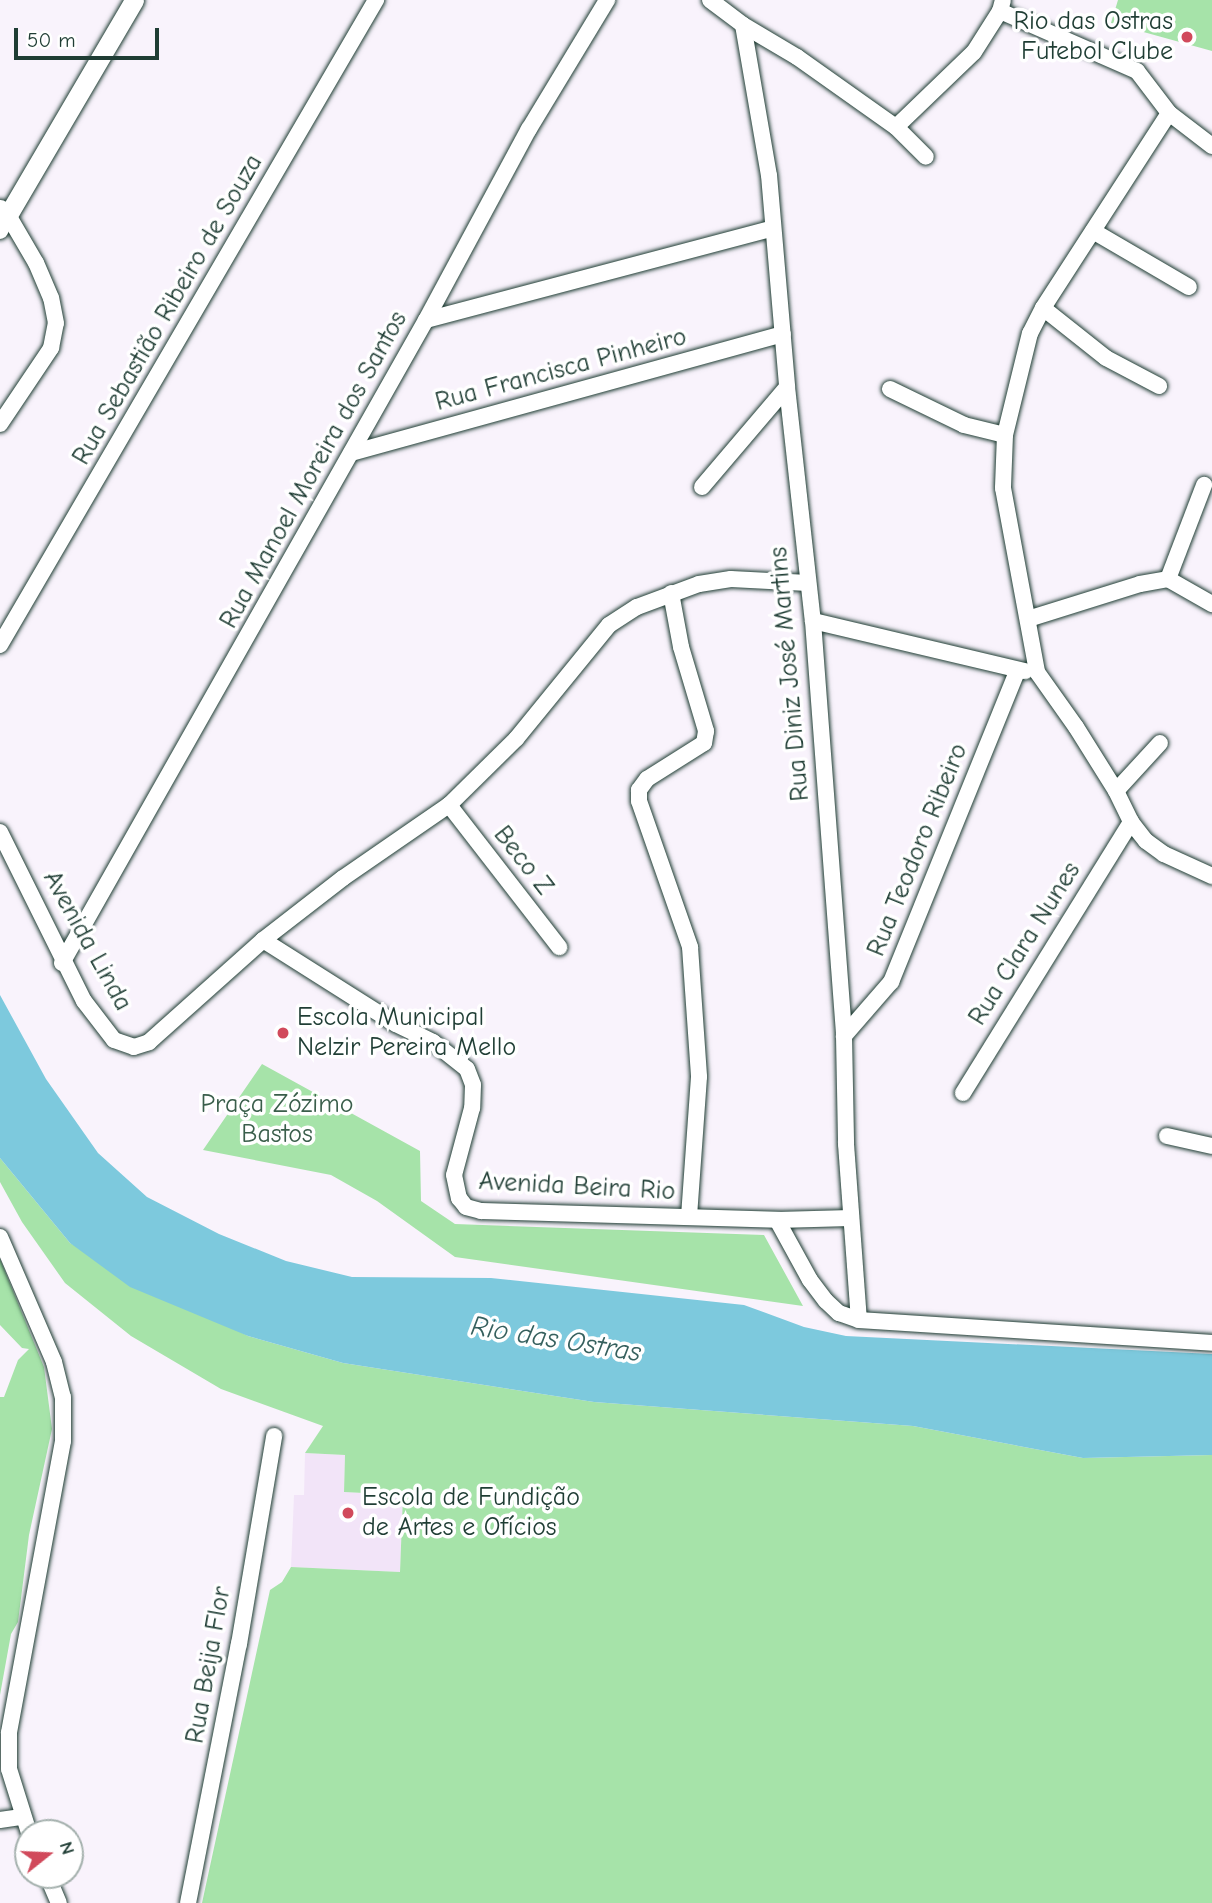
<!DOCTYPE html>
<html>
<head>
<meta charset="utf-8">
<style>
  body { margin:0 }
  #map { position:relative; width:1212px; height:1903px; overflow:hidden; background:#f9f3fc; font-family:"Comic Neue",sans-serif }
  div>[style] { position:absolute }
  .built>* { inset:0; background:#f2e4f8 }
  .green>* { inset:0; background:#a6e3a9 }
  .water>* { inset:0; background:#7dc9dd }
  .roads { filter:drop-shadow(0 0 2px #1f3d34) drop-shadow(0 0 2px #1f3d34) }
  .minor>* { height:16px; margin:-8px; padding:0 8px; transform-origin:8px; border-radius:8px; background:#fff }
  .tertiary>* { height:19px; margin:-9.5px; padding:0 9.5px; transform-origin:9.5px; border-radius:9.5px; background:#fff }
  .dots>* { width:19px; height:19px; translate:-50% -50%; box-sizing:border-box; border:4px solid #fff; border-radius:50% }
  span { translate:-50% -50%; white-space:nowrap; text-align:center; line-height:1.15; -webkit-text-stroke:7px #fff; paint-order:stroke }
  .poi-label { font-size:26px; color:#1f3d34 }
  .right { translate:-100% -50%; text-align:right }
  .left { translate:0 -50%; text-align:left }
  .street-label { font-size:26px; color:#1f3d34 }
  .park-label { font-size:26px; color:#3a5e4b }
  .water-label { font-size:28px; color:#36605e; font-style:italic }
  .north { position:absolute; left:14px; top:1819px; width:70px; height:70px; box-sizing:border-box; background:#fff; border:2px solid #a5b1ae; border-radius:50%; rotate:72deg; font-size:19px; font-weight:700; line-height:28px; text-align:center; color:#1f3d34 }
  .north::after { content:''; display:block; margin:auto; width:24px; height:32px; background:#d1495b; clip-path:polygon(50% 0,100% 100%,50% 72%,0 100%) }
  .scale { position:absolute; left:14px; top:28px; width:145px; height:32px; box-sizing:border-box; border:4px solid #1f3d34; border-top:0; padding-left:9px; font-size:21px; line-height:24px; white-space:nowrap; color:#1f3d34; -webkit-text-stroke:5px #fff; paint-order:stroke }
</style>
</head>
<body>
<div id="map">
  <div class="built">
    <i style="clip-path:polygon(305px 1453px,345px 1455px,344px 1492px,403px 1495px,400px 1572px,291px 1567px,294px 1495px,304px 1495px)"></i>
  </div>
  <div class="green">
    <i style="clip-path:polygon(1118px 0,1212px 0,1212px 51px,1111px 23px)"></i>
    <i style="clip-path:polygon(262px 1064px,420px 1151px,421px 1201px,455px 1224px,764px 1235px,803px 1306px,455px 1257px,377px 1201px,331px 1175px,203px 1150px)"></i>
    <i style="clip-path:polygon(0 1158px,70px 1243px,248px 1336px,343px 1363px,594px 1402px,913px 1426px,1083px 1458px,1212px 1455px,1212px 1903px,202px 1903px,270px 1590px,282px 1582px,291px 1567px,400px 1572px,403px 1495px,344px 1492px,345px 1455px,305px 1453px,323px 1426px,221px 1389px,131px 1336px,65px 1283px,22px 1222px,0 1182px)"></i>
    <i style="clip-path:polygon(0 1259px,44px 1367px,52px 1429px,29px 1535px,18px 1622px,11px 1634px,0 1695px,0 1397px,4px 1397px,18px 1360px,29px 1349px,22px 1348px,0 1325px)"></i>
  </div>
  <div class="water">
    <i style="clip-path:polygon(0 995px,46px 1079px,98px 1153px,147px 1197px,219px 1234px,286px 1261px,352px 1277px,491px 1278px,744px 1305px,804px 1327px,846px 1336px,1212px 1354px,1212px 1455px,1083px 1458px,913px 1426px,594px 1402px,343px 1363px,248px 1336px,130px 1287px,70px 1243px,0 1158px)"></i>
  </div>
  <div class="roads">
    <div class="minor">
      <i style="left:710px;top:0;width:41px;rotate:37.1deg"></i>
      <i style="left:743px;top:25px;width:63px;rotate:30.7deg"></i>
      <i style="left:797px;top:57px;width:121px;rotate:35.3deg"></i>
      <i style="left:896px;top:127px;width:42px;rotate:45deg"></i>
      <i style="left:1000px;top:11px;width:150px;rotate:23.7deg"></i>
      <i style="left:1137px;top:71px;width:53px;rotate:52.7deg"></i>
      <i style="left:1169px;top:113px;width:54px;rotate:37.5deg"></i>
      <i style="left:743px;top:25px;width:152px;rotate:80.2deg"></i>
      <i style="left:769px;top:175px;width:213px;rotate:85.1deg"></i>
      <i style="left:787px;top:387px;width:235px;rotate:83.7deg"></i>
      <i style="left:813px;top:621px;width:416px;rotate:85.7deg"></i>
      <i style="left:844px;top:1036px;width:108px;rotate:88.9deg"></i>
      <i style="left:846px;top:1144px;width:176px;rotate:85.8deg"></i>
      <i style="left:1169px;top:113px;width:232px;rotate:122.9deg"></i>
      <i style="left:1043px;top:308px;width:28px;rotate:117deg"></i>
      <i style="left:1030px;top:333px;width:105px;rotate:103.8deg"></i>
      <i style="left:1005px;top:435px;width:53px;rotate:92.2deg"></i>
      <i style="left:1003px;top:488px;width:187px;rotate:79.5deg"></i>
      <i style="left:1037px;top:672px;width:67px;rotate:54.7deg"></i>
      <i style="left:1076px;top:727px;width:75px;rotate:58deg"></i>
      <i style="left:1116px;top:791px;width:34px;rotate:64deg"></i>
      <i style="left:1131px;top:822px;width:24px;rotate:52deg"></i>
      <i style="left:1146px;top:841px;width:22px;rotate:36deg"></i>
      <i style="left:1164px;top:854px;width:53px;rotate:24.6deg"></i>
      <i style="left:896px;top:127px;width:108px;rotate:-43.9deg"></i>
      <i style="left:974px;top:52px;width:49px;rotate:-57.6deg"></i>
      <i style="left:1000px;top:11px;width:11px;rotate:-75deg"></i>
      <i style="left:0;top:231px;width:18px;rotate:-63deg"></i>
      <i style="left:1093px;top:231px;width:111px;rotate:30.3deg"></i>
      <i style="left:1043px;top:308px;width:80px;rotate:38.4deg"></i>
      <i style="left:1106px;top:358px;width:60px;rotate:27.8deg"></i>
      <i style="left:426px;top:320px;width:359px;rotate:-14.8deg"></i>
      <i style="left:890px;top:389px;width:82px;rotate:25.9deg"></i>
      <i style="left:964px;top:425px;width:42px;rotate:13.7deg"></i>
      <i style="left:0;top:424px;width:92px;rotate:-56.1deg"></i>
      <i style="left:51px;top:348px;width:25px;rotate:-79deg"></i>
      <i style="left:56px;top:323px;width:25px;rotate:-101deg"></i>
      <i style="left:51px;top:298px;width:38px;rotate:-113deg"></i>
      <i style="left:36px;top:263px;width:56px;rotate:-120.3deg"></i>
      <i style="left:351px;top:453px;width:448px;rotate:-15.4deg"></i>
      <i style="left:702px;top:487px;width:131px;rotate:-49.6deg"></i>
      <i style="left:1168px;top:579px;width:101px;rotate:-69deg"></i>
      <i style="left:671px;top:593px;width:55px;rotate:79.5deg"></i>
      <i style="left:681px;top:647px;width:88px;rotate:73.4deg"></i>
      <i style="left:706px;top:731px;width:12px;rotate:99deg"></i>
      <i style="left:704px;top:743px;width:67px;rotate:147.7deg"></i>
      <i style="left:647px;top:779px;width:14px;rotate:126deg"></i>
      <i style="left:639px;top:790px;width:11px;rotate:90deg"></i>
      <i style="left:639px;top:801px;width:155px;rotate:70.7deg"></i>
      <i style="left:690px;top:947px;width:130px;rotate:86deg"></i>
      <i style="left:699px;top:1077px;width:139px;rotate:94.1deg"></i>
      <i style="left:1028px;top:619px;width:117px;rotate:-17.4deg"></i>
      <i style="left:1140px;top:584px;width:28px;rotate:-10deg"></i>
      <i style="left:1168px;top:579px;width:51px;rotate:29.6deg"></i>
      <i style="left:813px;top:621px;width:218px;rotate:13.3deg"></i>
      <i style="left:0;top:645px;width:747px;rotate:-59.76deg"></i>
      <i style="left:1116px;top:791px;width:65px;rotate:-47.5deg"></i>
      <i style="left:449px;top:805px;width:180px;rotate:52.2deg"></i>
      <i style="left:0;top:832px;width:189px;rotate:63.6deg"></i>
      <i style="left:84px;top:1001px;width:49px;rotate:52.4deg"></i>
      <i style="left:114px;top:1040px;width:21px;rotate:19deg"></i>
      <i style="left:134px;top:1047px;width:16px;rotate:-18deg"></i>
      <i style="left:149px;top:1042px;width:153px;rotate:-41.8deg"></i>
      <i style="left:263px;top:940px;width:101px;rotate:-37.8deg"></i>
      <i style="left:343px;top:878px;width:129px;rotate:-34.6deg"></i>
      <i style="left:449px;top:805px;width:94px;rotate:-44.6deg"></i>
      <i style="left:516px;top:739px;width:147px;rotate:-50.8deg"></i>
      <i style="left:609px;top:625px;width:33px;rotate:-33deg"></i>
      <i style="left:637px;top:607px;width:66px;rotate:-20.4deg"></i>
      <i style="left:699px;top:584px;width:32px;rotate:-9deg"></i>
      <i style="left:731px;top:579px;width:77px;rotate:3deg"></i>
      <i style="left:263px;top:940px;width:157px;rotate:32.3deg"></i>
      <i style="left:396px;top:1024px;width:41px;rotate:25.9deg"></i>
      <i style="left:433px;top:1042px;width:43px;rotate:38.5deg"></i>
      <i style="left:467px;top:1069px;width:17px;rotate:69deg"></i>
      <i style="left:473px;top:1085px;width:23px;rotate:92deg"></i>
      <i style="left:472px;top:1108px;width:69px;rotate:105deg"></i>
      <i style="left:454px;top:1175px;width:24px;rotate:78deg"></i>
      <i style="left:459px;top:1198px;width:11px;rotate:52deg"></i>
      <i style="left:466px;top:1207px;width:16px;rotate:15deg"></i>
      <i style="left:481px;top:1211px;width:296px;rotate:1.7deg"></i>
      <i style="left:777px;top:1220px;width:68px;rotate:61.2deg"></i>
      <i style="left:810px;top:1280px;width:26px;rotate:53deg"></i>
      <i style="left:826px;top:1301px;width:18px;rotate:43deg"></i>
      <i style="left:839px;top:1313px;width:21px;rotate:19deg"></i>
      <i style="left:859px;top:1320px;width:354px;rotate:3.7deg"></i>
      <i style="left:62px;top:963px;width:739px;rotate:-60.49deg"></i>
      <i style="left:426px;top:320px;width:217px;rotate:-61.7deg"></i>
      <i style="left:529px;top:129px;width:151px;rotate:-58.8deg"></i>
      <i style="left:844px;top:1036px;width:72px;rotate:-49deg"></i>
      <i style="left:891px;top:982px;width:336px;rotate:-67.9deg"></i>
      <i style="left:963px;top:1093px;width:319px;rotate:-58.2deg"></i>
      <i style="left:1167px;top:1136px;width:46px;rotate:12.5deg"></i>
      <i style="left:777px;top:1220px;width:74px;rotate:-1.5deg"></i>
      <i style="left:0;top:1237px;width:136px;rotate:66.6deg"></i>
      <i style="left:54px;top:1362px;width:36px;rotate:76deg"></i>
      <i style="left:63px;top:1397px;width:44px;rotate:90deg"></i>
      <i style="left:63px;top:1441px;width:297px;rotate:100.5deg"></i>
      <i style="left:9px;top:1733px;width:36px;rotate:90deg"></i>
      <i style="left:9px;top:1769px;width:67px;rotate:72.6deg"></i>
      <i style="left:0;top:1820px;width:22px;rotate:-8deg"></i>
      <i style="left:47px;top:1875px;width:30px;rotate:67deg"></i>
      <i style="left:188px;top:1903px;width:264px;rotate:-78.9deg"></i>
      <i style="left:239px;top:1644px;width:211px;rotate:-80.4deg"></i>
    </div>
    <div class="tertiary">
      <i style="left:0;top:209px;width:10px;rotate:37deg"></i>
      <i style="left:8px;top:215px;width:249px;rotate:-59.6deg"></i>
    </div>
  </div>
  <div class="dots">
    <i style="left:1187px;top:37px;background:#d1495b"></i>
    <i style="left:283px;top:1033px;background:#d1495b"></i>
    <i style="left:348px;top:1513px;background:#d1495b"></i>
  </div>
  <div class="poi-label">
    <span class="right" style="left:1173px;top:37px">Rio das Ostras<br>Futebol Clube</span>
    <span class="left" style="left:297px;top:1033px">Escola Municipal<br>Nelzir Pereira Mello</span>
    <span class="left" style="left:362px;top:1513px">Escola de Fundição<br>de Artes e Ofícios</span>
  </div>
  <div class="street-label">
    <span style="left:168px;top:310px;rotate:-60deg">Rua Sebastião Ribeiro de Souza</span>
    <span style="left:561px;top:370px;rotate:-15deg">Rua Francisca Pinheiro</span>
    <span style="left:314px;top:470px;rotate:-61deg">Rua Manoel Moreira dos Santos</span>
    <span style="left:790px;top:674px;rotate:-95deg">Rua Diniz José Martins</span>
    <span style="left:918px;top:850px;rotate:-68deg">Rua Teodoro Ribeiro</span>
    <span style="left:523px;top:861px;rotate:52deg">Beco Z</span>
    <span style="left:87px;top:941px;rotate:61deg">Avenida Linda</span>
    <span style="left:1025px;top:944px;rotate:-58deg">Rua Clara Nunes</span>
    <span style="left:577px;top:1187px;rotate:3deg">Avenida Beira Rio</span>
    <span style="left:209px;top:1665px;rotate:-80deg">Rua Beija Flor</span>
  </div>
  <div class="park-label">
    <span style="left:277px;top:1120px">Praça Zózimo<br>Bastos</span>
  </div>
  <div class="water-label">
    <span style="left:556px;top:1339px;rotate:9deg">Rio das Ostras</span>
  </div>
  <div class="north">N</div>
  <div class="scale">50 m</div>
</div>
</body>
</html>
